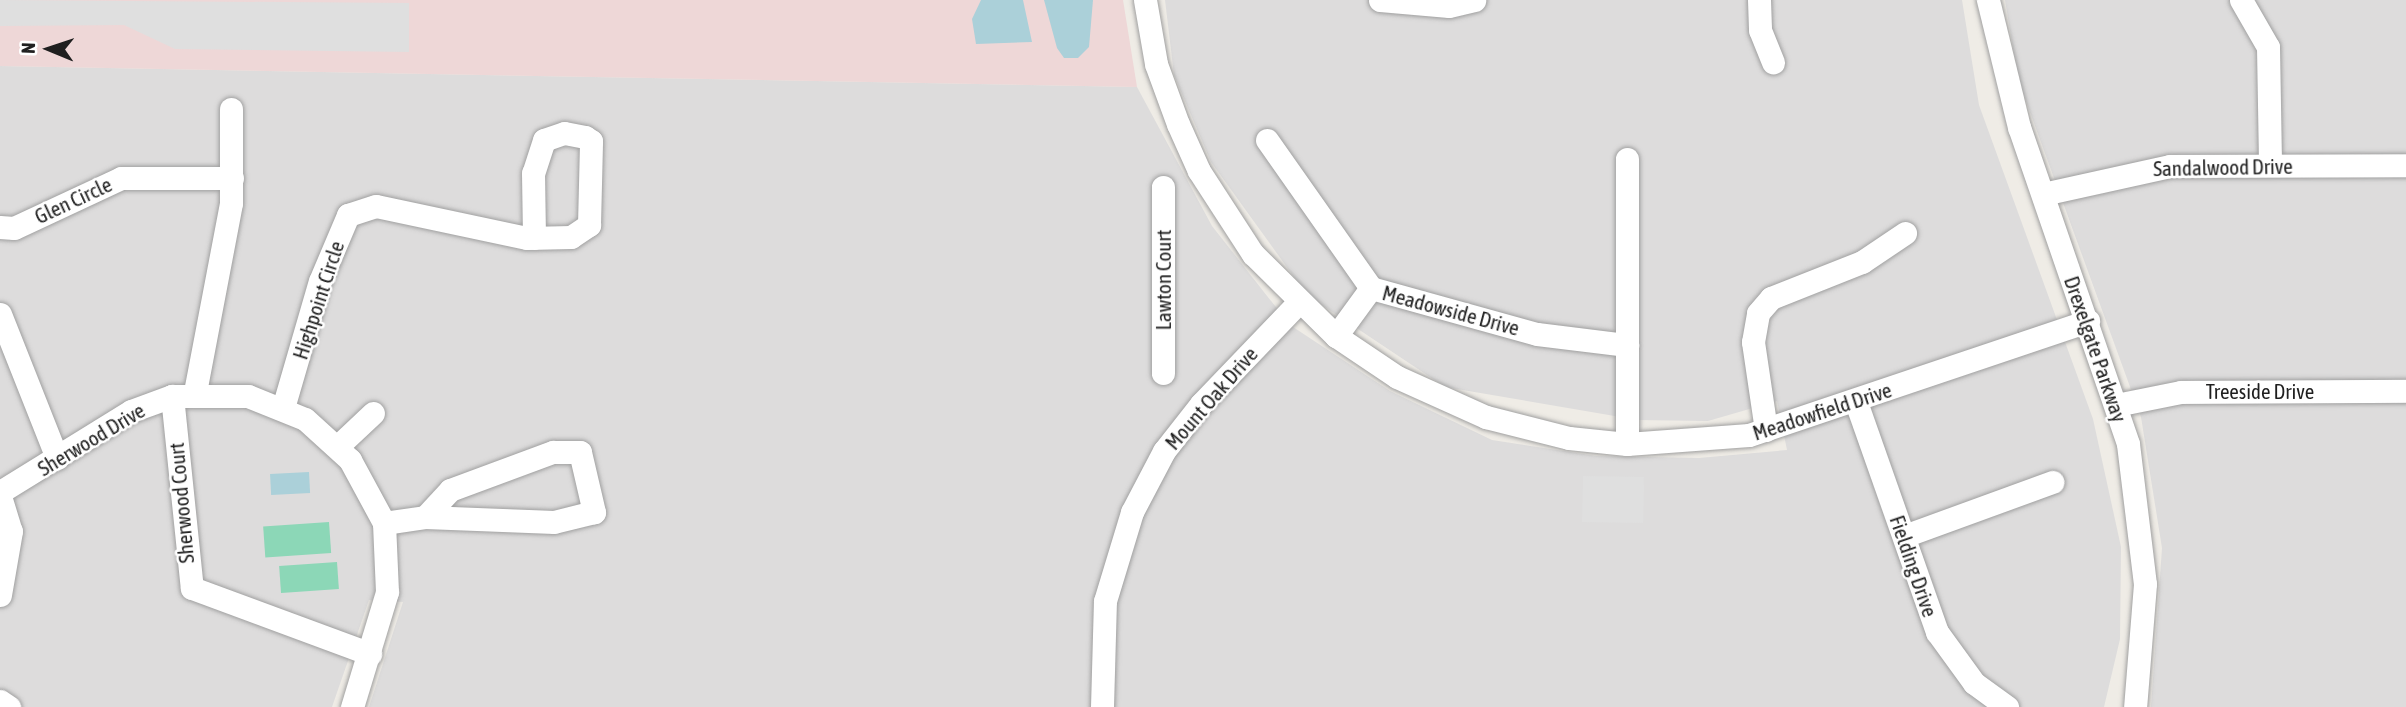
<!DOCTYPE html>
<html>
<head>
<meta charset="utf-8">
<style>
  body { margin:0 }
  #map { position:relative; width:2406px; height:707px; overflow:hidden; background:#efece6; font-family:"Asap Condensed",sans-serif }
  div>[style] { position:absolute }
  .residential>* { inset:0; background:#dddcdc }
  .commercial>* { inset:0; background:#eed7d7 }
  .pitch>* { inset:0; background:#8cd7b7; transform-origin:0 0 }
  .parking>* { inset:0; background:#dfdfdf; transform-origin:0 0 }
  .water>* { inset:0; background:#abd0d9; transform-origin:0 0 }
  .roads { filter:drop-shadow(0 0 2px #a0a0a0) drop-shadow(0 0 2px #a0a0a0) }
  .minor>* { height:23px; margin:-11.5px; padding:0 11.5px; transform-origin:11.5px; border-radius:11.5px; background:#fff }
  span { translate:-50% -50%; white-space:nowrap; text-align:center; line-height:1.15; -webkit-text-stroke:5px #fff; paint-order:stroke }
  .street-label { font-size:21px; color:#1f1f1f }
  .north { position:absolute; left:14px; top:14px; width:70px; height:70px; -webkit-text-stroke:5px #fff; paint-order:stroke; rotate:272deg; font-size:19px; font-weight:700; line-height:28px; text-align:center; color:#1f1f1f }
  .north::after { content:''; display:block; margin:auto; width:24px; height:32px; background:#1f1f1f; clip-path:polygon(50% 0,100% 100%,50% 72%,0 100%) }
</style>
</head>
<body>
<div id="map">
  <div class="residential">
    <i style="clip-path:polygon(1165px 0,1962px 0,1979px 105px,2093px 419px,2121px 547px,2120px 639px,2104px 707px,369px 707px,403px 602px,369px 600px,332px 707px,0 707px,0 66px,1137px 87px,1212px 226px,1290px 325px,1390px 391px,1492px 440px,1596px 456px,1699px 458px,1787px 450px,1777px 401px,1708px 421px,1638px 420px,1445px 387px,1307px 295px,1211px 162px,1174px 75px)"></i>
    <i style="clip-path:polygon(2005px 0,2406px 0,2406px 707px,2151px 707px,2162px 548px,2141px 417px,2018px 79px)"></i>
  </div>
  <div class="commercial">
    <i style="clip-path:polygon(0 0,1123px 0,1137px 87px,0 66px)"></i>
  </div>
  <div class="pitch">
    <i style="left:329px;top:522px;width:31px;height:66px;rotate:86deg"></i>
    <i style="left:337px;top:562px;width:27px;height:58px;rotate:86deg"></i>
  </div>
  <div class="parking">
    <i style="clip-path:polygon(0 0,409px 3px,409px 52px,175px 49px,124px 25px,0 26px)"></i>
    <i style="left:1583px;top:476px;width:61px;height:46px;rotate:1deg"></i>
  </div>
  <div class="water">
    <i style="clip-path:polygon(981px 0,1023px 0,1032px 42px,976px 44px,972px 19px)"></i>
    <i style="clip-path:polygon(1044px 0,1093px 0,1089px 47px,1078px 58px,1064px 58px,1057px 48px)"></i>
    <i style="left:309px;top:472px;width:21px;height:39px;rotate:87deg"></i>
  </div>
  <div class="roads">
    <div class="minor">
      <i style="left:1145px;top:0;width:65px;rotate:80.2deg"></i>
      <i style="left:1156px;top:64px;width:64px;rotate:69.9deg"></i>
      <i style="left:1178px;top:124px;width:51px;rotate:65.9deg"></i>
      <i style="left:1199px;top:171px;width:99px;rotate:57deg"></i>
      <i style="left:1253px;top:254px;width:117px;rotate:44.7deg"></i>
      <i style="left:1336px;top:336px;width:73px;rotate:33.9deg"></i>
      <i style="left:1397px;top:377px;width:98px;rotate:24.2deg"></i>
      <i style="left:1486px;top:417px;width:86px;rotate:14.2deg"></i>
      <i style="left:1569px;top:438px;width:58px;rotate:5.9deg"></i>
      <i style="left:1627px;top:444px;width:122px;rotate:-4.2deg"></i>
      <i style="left:1749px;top:435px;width:358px;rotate:-18.6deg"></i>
      <i style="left:1380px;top:0;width:69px;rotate:5deg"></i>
      <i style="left:1449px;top:6px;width:26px;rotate:-13deg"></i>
      <i style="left:1759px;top:0;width:30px;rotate:88deg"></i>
      <i style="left:1760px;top:30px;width:35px;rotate:68deg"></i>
      <i style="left:1988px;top:0;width:131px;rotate:76.3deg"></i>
      <i style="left:2019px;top:127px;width:335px;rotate:71deg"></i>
      <i style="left:2128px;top:444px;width:141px;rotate:83.1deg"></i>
      <i style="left:2145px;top:584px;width:123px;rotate:94.6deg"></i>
      <i style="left:2241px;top:0;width:54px;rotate:60.1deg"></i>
      <i style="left:2268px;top:47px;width:118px;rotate:89deg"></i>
      <i style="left:1267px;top:140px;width:181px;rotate:54.9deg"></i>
      <i style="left:1371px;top:288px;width:172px;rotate:15.5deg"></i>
      <i style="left:1537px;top:334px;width:91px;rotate:7deg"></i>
      <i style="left:1627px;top:159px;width:285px;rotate:90deg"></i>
      <i style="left:1163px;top:187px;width:186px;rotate:90deg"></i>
      <i style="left:2043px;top:194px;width:130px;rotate:-12.4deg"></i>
      <i style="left:2170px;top:166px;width:236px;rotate:-0.2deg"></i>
      <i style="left:0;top:227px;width:14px;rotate:4deg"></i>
      <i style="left:14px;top:228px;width:118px;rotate:-25deg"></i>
      <i style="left:121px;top:178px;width:111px"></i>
      <i style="left:0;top:314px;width:155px;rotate:68.4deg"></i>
      <i style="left:1336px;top:336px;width:59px;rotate:-53.9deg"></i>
      <i style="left:195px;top:392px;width:192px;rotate:-79.2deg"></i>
      <i style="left:231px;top:203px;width:94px;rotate:-90deg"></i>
      <i style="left:172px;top:396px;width:193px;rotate:84.1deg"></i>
      <i style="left:192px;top:588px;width:190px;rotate:20.3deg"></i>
      <i style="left:1856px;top:402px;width:244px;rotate:70.6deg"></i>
      <i style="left:1937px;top:632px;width:63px;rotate:54deg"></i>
      <i style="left:1974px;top:683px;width:41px;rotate:36deg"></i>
      <i style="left:2116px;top:405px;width:66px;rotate:-11.3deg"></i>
      <i style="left:2181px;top:392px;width:225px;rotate:-0.3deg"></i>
      <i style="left:283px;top:408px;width:132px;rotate:-73.8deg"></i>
      <i style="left:320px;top:281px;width:72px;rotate:-67deg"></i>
      <i style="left:348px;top:215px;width:29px;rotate:-18deg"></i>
      <i style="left:376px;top:206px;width:154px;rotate:12deg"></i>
      <i style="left:527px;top:238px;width:44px;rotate:-1.3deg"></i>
      <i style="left:571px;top:237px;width:22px;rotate:-34deg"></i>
      <i style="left:589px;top:225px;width:84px;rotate:-88.6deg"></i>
      <i style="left:591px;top:141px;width:7px;rotate:-146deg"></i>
      <i style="left:585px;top:137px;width:21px;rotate:-169deg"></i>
      <i style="left:564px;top:133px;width:21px;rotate:161deg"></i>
      <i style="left:544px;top:140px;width:35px;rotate:108deg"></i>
      <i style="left:533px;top:173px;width:65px;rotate:89.1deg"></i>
      <i style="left:1766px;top:430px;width:89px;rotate:-98.4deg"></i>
      <i style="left:1753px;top:342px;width:29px;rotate:-80deg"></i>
      <i style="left:1758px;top:313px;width:20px;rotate:-49deg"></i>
      <i style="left:1771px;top:298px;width:98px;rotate:-21.6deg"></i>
      <i style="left:1862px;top:262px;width:52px;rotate:-34deg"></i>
      <i style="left:338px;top:446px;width:48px;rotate:-43.3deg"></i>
      <i style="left:0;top:492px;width:154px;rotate:-31.7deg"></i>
      <i style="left:131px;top:411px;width:44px;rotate:-20.1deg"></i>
      <i style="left:172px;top:396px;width:76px"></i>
      <i style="left:248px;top:396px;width:61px;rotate:22deg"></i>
      <i style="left:305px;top:419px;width:61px;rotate:42.3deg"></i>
      <i style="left:350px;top:460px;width:72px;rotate:61.6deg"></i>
      <i style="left:384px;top:523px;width:69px;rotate:87.5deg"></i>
      <i style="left:387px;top:592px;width:120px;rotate:106.9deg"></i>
      <i style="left:0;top:496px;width:37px;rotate:73deg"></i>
      <i style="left:11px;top:531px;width:65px;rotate:99.8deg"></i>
      <i style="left:384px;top:523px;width:41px;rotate:-8.3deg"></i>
      <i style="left:425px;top:517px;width:37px;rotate:-47deg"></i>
      <i style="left:450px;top:490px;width:110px;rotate:-20.3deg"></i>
      <i style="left:553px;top:452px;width:27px"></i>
      <i style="left:580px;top:452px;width:62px;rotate:76.9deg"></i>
      <i style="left:594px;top:512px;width:41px;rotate:166deg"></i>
      <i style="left:554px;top:522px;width:129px;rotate:-177.8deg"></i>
      <i style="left:1904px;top:536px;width:158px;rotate:-20deg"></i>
      <i style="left:0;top:701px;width:11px;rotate:34deg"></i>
      <i style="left:1102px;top:707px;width:106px;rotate:-88.4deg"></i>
      <i style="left:1105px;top:601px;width:93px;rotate:-73.1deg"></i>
      <i style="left:1132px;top:512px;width:69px;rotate:-62.3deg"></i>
      <i style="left:1164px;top:451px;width:60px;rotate:-51.8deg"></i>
      <i style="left:1201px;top:404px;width:140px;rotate:-46.2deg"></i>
    </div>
  </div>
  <div class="street-label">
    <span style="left:2223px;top:167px;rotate:-1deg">Sandalwood Drive</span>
    <span style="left:73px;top:200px;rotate:-25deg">Glen Circle</span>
    <span style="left:1163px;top:280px;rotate:-90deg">Lawton Court</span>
    <span style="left:318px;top:300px;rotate:-72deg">Highpoint Circle</span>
    <span style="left:1451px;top:310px;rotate:15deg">Meadowside Drive</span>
    <span style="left:2096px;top:349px;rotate:71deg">Drexelgate Parkway</span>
    <span style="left:2260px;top:391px">Treeside Drive</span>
    <span style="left:1211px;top:398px;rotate:-49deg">Mount Oak Drive</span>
    <span style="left:1822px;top:411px;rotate:-18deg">Meadowfield Drive</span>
    <span style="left:91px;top:439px;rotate:-31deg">Sherwood Drive</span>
    <span style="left:181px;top:503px;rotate:-95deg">Sherwood Court</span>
    <span style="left:1914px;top:566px;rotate:71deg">Fielding Drive</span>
  </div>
  <div class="north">N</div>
</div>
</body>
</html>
